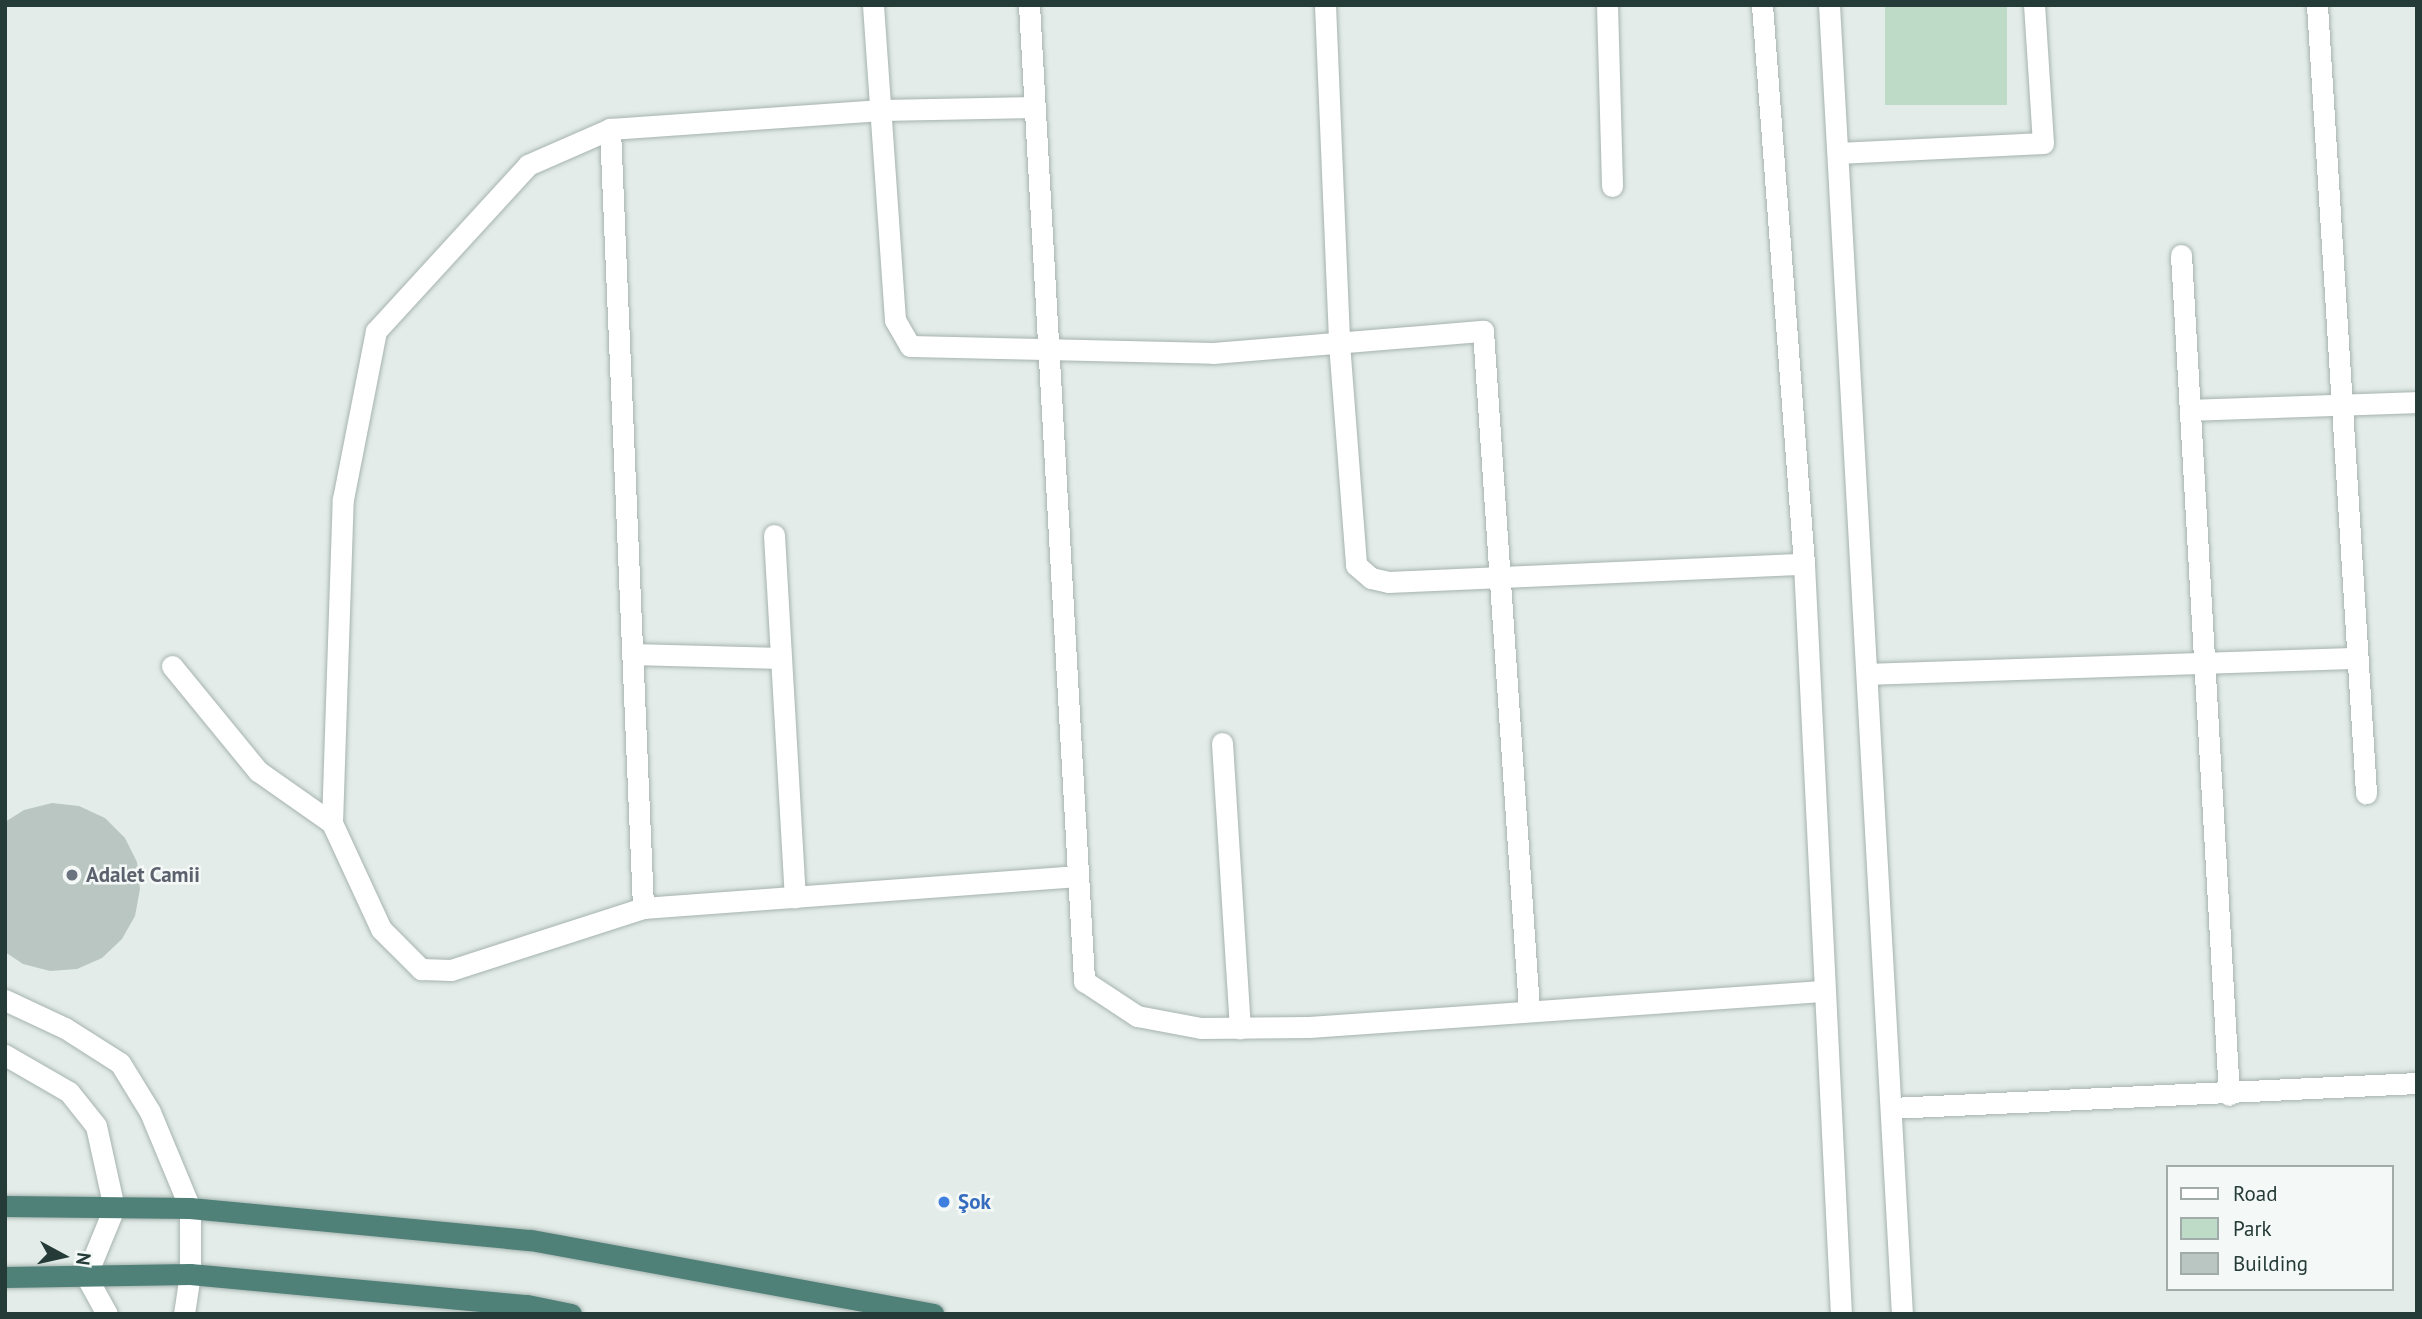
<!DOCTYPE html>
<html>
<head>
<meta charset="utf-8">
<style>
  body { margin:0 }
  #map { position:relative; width:2422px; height:1319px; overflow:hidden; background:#e3ece8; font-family:"PT Sans",sans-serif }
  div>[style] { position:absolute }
  .green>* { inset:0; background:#bedbc8; transform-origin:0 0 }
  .building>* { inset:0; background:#b9c6c2 }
  .roads { filter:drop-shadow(0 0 2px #a6b3af) drop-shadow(0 0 2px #a6b3af) }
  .minor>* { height:21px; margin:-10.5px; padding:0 10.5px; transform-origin:10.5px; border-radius:10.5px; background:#fff }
  .tertiary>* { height:21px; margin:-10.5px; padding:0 10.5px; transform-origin:10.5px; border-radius:10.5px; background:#fff }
  .secondary>* { height:21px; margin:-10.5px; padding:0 10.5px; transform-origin:10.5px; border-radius:10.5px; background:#fff }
  .trunk>* { height:21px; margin:-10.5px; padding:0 10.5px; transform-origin:10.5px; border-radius:10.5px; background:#508178 }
  .dots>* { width:19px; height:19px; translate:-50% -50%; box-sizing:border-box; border:4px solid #f4f8f6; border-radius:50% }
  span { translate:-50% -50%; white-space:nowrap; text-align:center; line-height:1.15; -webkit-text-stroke:5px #f4f8f6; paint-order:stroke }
  .worship-label { font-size:21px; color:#5b616d; font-weight:700 }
  .left { translate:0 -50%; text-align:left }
  .shop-label { font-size:21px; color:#366cbe; font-weight:700 }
  .frame { position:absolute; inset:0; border:7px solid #253b37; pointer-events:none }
  .legend { position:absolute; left:2166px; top:1165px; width:228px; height:126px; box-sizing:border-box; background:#f4f8f6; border:2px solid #a1acaa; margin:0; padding:9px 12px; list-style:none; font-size:21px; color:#253b37 }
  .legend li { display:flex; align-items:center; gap:14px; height:35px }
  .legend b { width:35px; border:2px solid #a1acaa }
  .north { position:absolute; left:28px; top:1221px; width:70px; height:70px; -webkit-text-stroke:5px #f4f8f6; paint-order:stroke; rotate:98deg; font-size:19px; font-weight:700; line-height:28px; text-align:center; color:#253b37 }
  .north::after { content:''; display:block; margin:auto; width:24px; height:32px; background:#253b37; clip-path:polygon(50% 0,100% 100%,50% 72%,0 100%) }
</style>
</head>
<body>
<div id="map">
  <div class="green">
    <i style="left:1885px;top:5px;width:122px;height:100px"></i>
  </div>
  <div class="building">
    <i style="clip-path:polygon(52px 803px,79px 806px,105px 818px,125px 838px,137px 862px,140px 889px,135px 916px,122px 939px,102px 958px,77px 969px,50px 971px,23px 964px,5px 952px,5px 822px,24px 810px)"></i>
  </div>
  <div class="roads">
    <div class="minor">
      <i style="left:873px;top:5px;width:316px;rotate:86deg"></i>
      <i style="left:895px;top:320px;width:30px;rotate:60deg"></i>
      <i style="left:910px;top:346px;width:303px;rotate:1.3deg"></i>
      <i style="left:1213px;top:353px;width:271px;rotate:-4.7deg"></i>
      <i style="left:1483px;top:331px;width:681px;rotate:86.12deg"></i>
      <i style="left:1029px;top:5px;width:978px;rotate:86.77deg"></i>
      <i style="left:1084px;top:981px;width:64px;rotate:33.4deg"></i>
      <i style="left:1137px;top:1016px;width:65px;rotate:10.6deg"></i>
      <i style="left:1201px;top:1028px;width:108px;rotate:-0.5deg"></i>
      <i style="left:1309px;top:1027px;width:514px;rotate:-4.01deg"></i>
      <i style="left:1325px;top:5px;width:338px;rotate:87.6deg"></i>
      <i style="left:1339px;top:343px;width:223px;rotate:85.6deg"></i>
      <i style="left:1356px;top:565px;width:20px;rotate:41deg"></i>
      <i style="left:1371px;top:578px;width:17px;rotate:13deg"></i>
      <i style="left:1388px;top:582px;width:416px;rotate:-2.5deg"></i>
      <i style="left:1607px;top:5px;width:181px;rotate:88.4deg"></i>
      <i style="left:2317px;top:5px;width:790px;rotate:86.44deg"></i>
      <i style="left:610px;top:129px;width:780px;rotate:87.57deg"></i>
      <i style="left:1838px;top:153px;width:205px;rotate:-2.8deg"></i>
      <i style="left:2043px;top:143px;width:138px;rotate:-93.7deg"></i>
      <i style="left:2181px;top:255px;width:841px;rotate:86.73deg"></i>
      <i style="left:2190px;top:410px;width:227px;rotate:-2deg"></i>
      <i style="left:774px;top:535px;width:363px;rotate:86.7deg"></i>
      <i style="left:632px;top:654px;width:149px;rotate:1.5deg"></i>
      <i style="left:172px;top:666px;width:136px;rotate:50.7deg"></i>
      <i style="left:258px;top:771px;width:90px;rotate:35.1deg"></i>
      <i style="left:332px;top:823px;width:117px;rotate:65.2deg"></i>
      <i style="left:381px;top:929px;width:57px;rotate:45deg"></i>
      <i style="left:421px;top:969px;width:30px;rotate:2deg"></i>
      <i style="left:451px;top:970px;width:202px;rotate:-17.9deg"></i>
      <i style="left:643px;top:908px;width:436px;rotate:-4.2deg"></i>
      <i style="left:1867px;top:674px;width:490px;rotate:-1.9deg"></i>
      <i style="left:1222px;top:743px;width:286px;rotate:86.4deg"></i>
      <i style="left:332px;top:823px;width:324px;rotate:-88.1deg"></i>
      <i style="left:343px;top:499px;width:171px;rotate:-78.9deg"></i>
      <i style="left:376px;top:331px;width:225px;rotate:-47.5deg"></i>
      <i style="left:528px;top:165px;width:90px;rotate:-23.7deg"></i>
      <i style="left:610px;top:129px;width:272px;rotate:-4deg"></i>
      <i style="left:881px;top:110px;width:154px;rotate:-1.1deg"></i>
      <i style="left:1891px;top:1108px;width:527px;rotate:-2.72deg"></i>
    </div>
    <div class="tertiary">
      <i style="left:1762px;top:5px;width:561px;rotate:85.7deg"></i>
      <i style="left:1804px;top:564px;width:751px;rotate:87.18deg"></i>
      <i style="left:1829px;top:5px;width:1311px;rotate:86.81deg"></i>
      <i style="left:86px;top:1276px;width:43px;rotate:61.1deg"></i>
      <i style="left:184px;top:1314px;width:40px;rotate:-81.5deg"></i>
    </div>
    <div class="secondary">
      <i style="left:5px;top:1000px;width:66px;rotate:25deg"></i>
      <i style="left:65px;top:1028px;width:65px;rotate:32.5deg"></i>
      <i style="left:120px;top:1063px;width:57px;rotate:58.5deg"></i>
      <i style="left:150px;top:1112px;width:104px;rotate:67.4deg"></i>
      <i style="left:190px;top:1208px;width:66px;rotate:90deg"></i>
      <i style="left:5px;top:1055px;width:74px;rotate:30deg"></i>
      <i style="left:69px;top:1092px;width:43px;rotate:51.5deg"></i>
      <i style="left:96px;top:1126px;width:84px;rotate:77.6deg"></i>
      <i style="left:114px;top:1208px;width:74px;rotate:112.4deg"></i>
    </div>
    <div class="trunk">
      <i style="left:5px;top:1206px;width:185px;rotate:0.6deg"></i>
      <i style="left:190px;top:1208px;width:342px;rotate:5.4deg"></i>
      <i style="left:531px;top:1240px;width:409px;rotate:10.4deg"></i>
      <i style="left:5px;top:1277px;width:185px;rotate:-0.9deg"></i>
      <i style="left:190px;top:1274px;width:338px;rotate:5.3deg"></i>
      <i style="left:527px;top:1305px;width:45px;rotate:11.6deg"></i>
    </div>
  </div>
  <div class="dots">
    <i style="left:72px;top:875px;background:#6b7280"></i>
    <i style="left:944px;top:1202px;background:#3f7fe0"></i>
  </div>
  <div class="worship-label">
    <span class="left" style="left:86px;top:875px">Adalet Camii</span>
  </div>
  <div class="shop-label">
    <span class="left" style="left:958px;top:1202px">Şok</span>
  </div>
  <div class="frame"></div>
  <ul class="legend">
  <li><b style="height:9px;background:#fff"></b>Road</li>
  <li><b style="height:19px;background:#bedbc8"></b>Park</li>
  <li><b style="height:19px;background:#b9c6c2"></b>Building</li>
  </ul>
  <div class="north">N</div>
</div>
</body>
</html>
